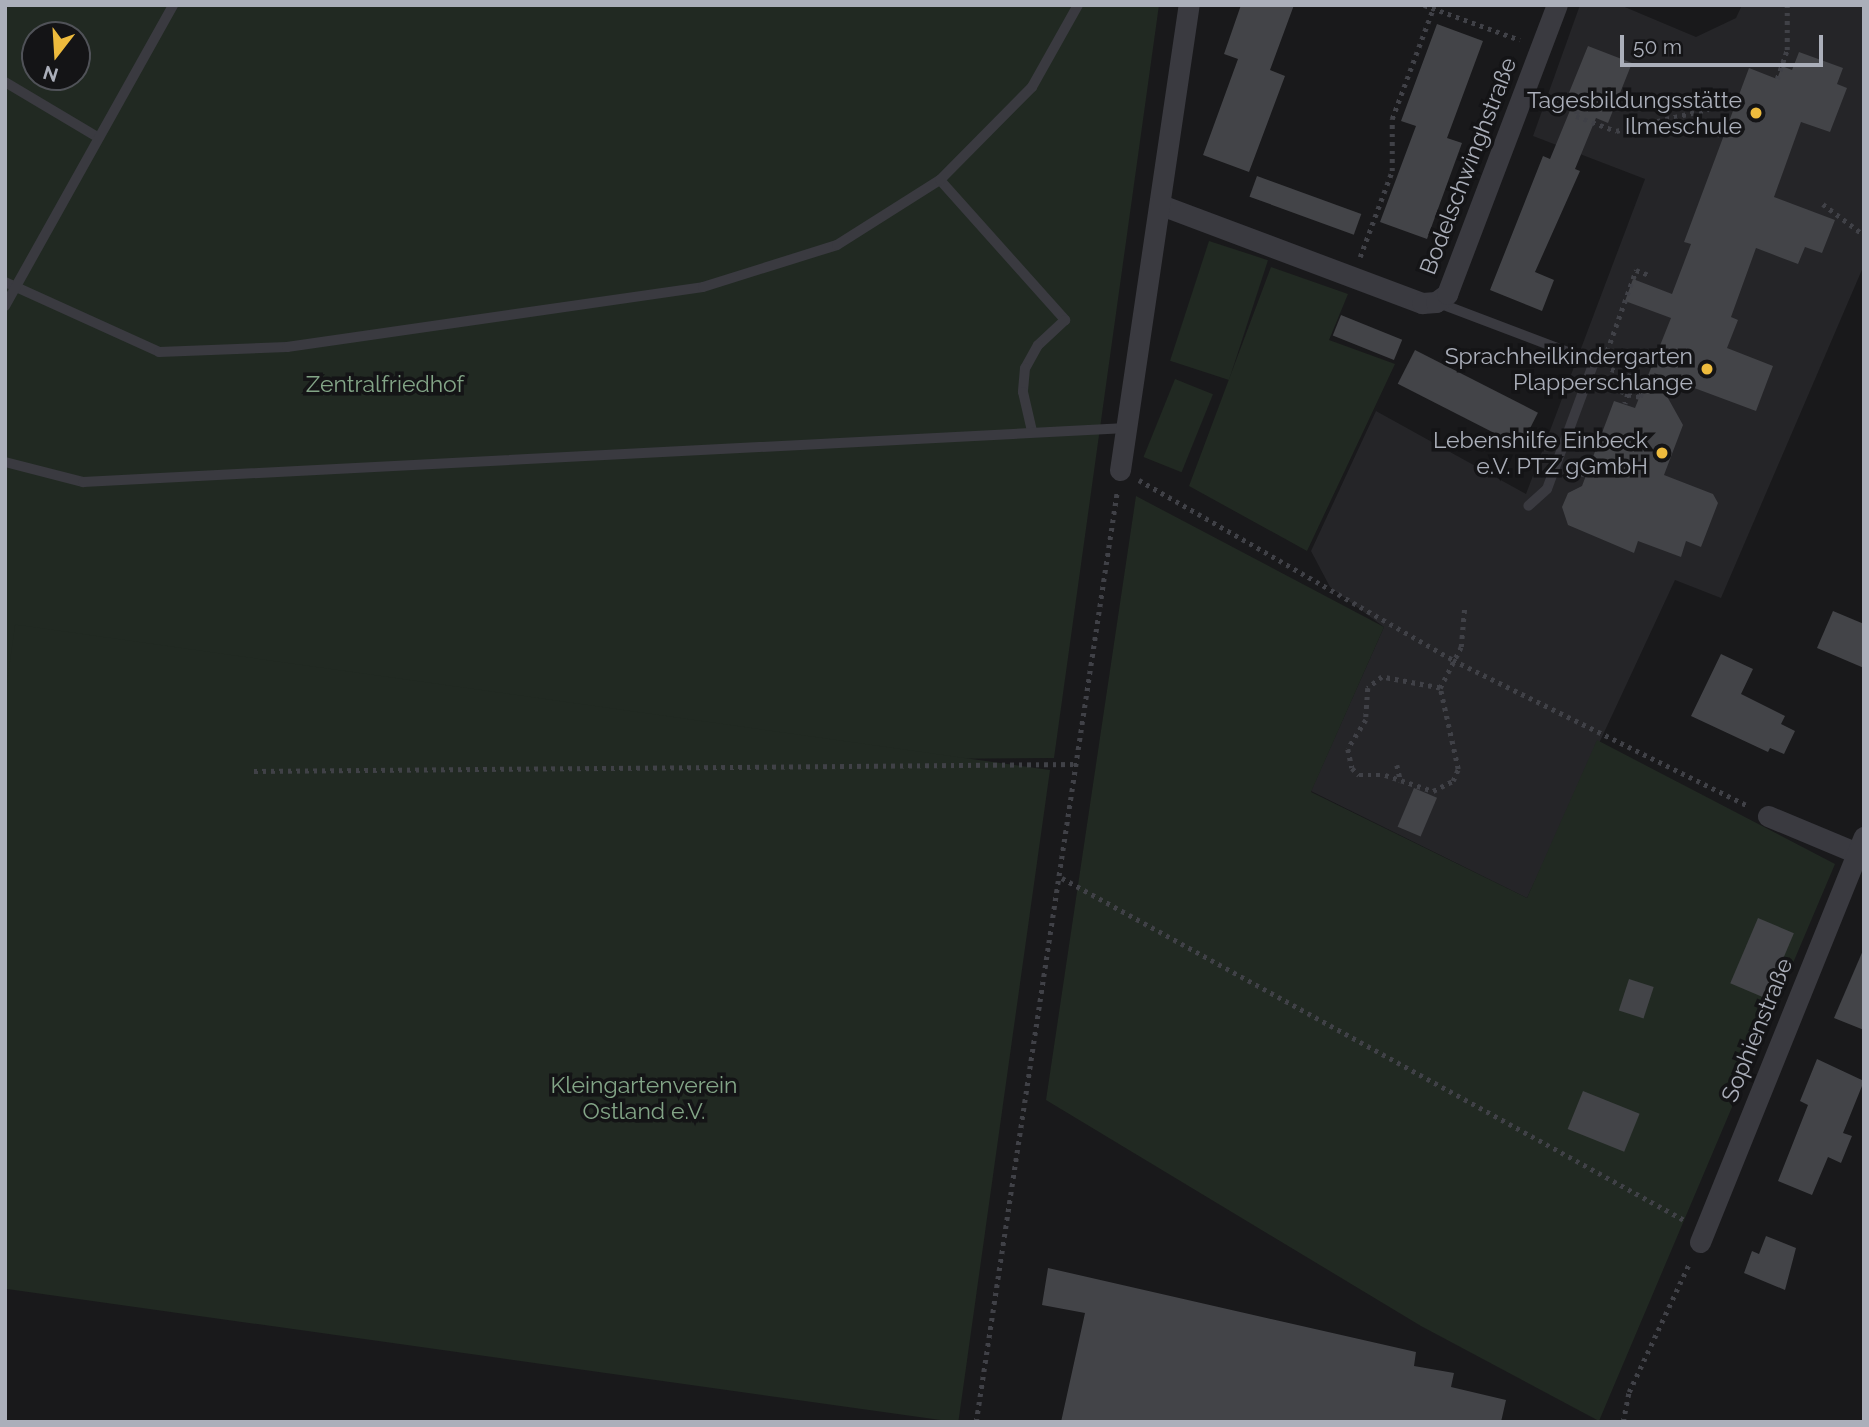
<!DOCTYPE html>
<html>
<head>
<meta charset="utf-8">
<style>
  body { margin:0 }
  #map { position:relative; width:1869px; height:1427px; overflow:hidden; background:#19191b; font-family:Raleway,sans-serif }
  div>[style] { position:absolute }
  .built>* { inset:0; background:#252528 }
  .green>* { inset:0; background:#212922; transform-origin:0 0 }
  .building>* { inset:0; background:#434448; transform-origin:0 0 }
  .path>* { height:4.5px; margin-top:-2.25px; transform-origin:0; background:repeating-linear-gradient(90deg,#404147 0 3.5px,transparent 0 8.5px) }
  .service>* { height:10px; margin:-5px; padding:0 5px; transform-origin:5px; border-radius:5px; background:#3a3a40 }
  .minor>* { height:21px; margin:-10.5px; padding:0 10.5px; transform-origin:10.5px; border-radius:10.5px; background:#3a3a40 }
  .dots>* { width:19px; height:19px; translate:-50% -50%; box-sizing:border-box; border:4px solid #141416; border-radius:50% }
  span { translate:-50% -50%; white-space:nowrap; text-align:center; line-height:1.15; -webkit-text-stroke:7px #141416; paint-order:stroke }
  .poi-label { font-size:23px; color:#abafba }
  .right { translate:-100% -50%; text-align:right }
  .street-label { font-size:23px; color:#abafba }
  .park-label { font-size:23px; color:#83a587 }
  .frame { position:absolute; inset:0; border:7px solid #abafba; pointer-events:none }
  .north { position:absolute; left:21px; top:21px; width:70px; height:70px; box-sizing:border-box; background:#141416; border:2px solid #505258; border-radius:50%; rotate:197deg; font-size:19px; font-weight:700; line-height:28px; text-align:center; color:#abafba }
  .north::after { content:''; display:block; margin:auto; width:24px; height:32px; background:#eebb3d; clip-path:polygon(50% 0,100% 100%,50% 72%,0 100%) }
  .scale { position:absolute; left:1620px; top:35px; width:203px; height:32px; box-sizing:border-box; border:4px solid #abafba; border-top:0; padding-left:9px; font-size:21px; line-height:24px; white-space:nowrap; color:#abafba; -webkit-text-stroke:5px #141416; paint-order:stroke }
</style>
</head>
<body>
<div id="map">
  <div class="built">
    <i style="clip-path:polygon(1580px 5px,1620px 5px,1696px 37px,1736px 18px,1742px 5px,1864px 5px,1864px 265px,1721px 598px,1675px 580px,1527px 898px,1311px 791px,1384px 627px,1330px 587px,1311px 551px,1376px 411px,1526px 494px,1645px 179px,1533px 136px)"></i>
  </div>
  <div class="green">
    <i style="clip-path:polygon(evenodd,5px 5px,1159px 5px,1054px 758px,5px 766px,5px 5px,35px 35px,77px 35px,77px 77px,35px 77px,35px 35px)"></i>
    <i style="left:1209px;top:241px;width:62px;height:126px;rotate:18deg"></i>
    <i style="clip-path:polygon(1271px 267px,1348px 294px,1329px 340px,1395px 364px,1307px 551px,1189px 486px)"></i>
    <i style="left:1175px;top:379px;width:41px;height:84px;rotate:22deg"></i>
    <i style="clip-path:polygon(1136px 496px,1384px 627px,1311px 792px,1527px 898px,1597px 740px,1835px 864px,1599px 1421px,1421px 1326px,1046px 1100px)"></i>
    <i style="left:1050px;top:770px;width:659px;height:1045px;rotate:98deg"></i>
  </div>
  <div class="building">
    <i style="clip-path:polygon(1241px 5px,1294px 5px,1270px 70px,1285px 76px,1249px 172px,1203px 155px,1238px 59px,1224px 54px)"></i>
    <i style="clip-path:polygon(1437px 24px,1483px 41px,1447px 138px,1462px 143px,1427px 239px,1380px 222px,1416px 126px,1401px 121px)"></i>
    <i style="clip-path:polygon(1588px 46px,1632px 63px,1608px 123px,1596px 118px,1575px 169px,1580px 171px,1535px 272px,1554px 280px,1542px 311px,1490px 290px,1543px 156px,1550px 159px,1571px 108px,1564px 105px)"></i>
    <i style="clip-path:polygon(1799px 52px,1843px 68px,1837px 84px,1847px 88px,1830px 132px,1801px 122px,1774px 197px,1835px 220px,1822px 253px,1805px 247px,1798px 264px,1756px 248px,1731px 317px,1738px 320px,1727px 348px,1773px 366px,1756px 411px,1654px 373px,1683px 425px,1664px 475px,1713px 494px,1718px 503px,1701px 547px,1686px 541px,1681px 557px,1638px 541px,1634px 553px,1568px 525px,1562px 507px,1568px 493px,1582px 486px,1614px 401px,1635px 408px,1671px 318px,1625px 301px,1633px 279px,1672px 294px,1691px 244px,1684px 242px,1749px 68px,1777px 79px,1782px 66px,1792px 70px)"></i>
    <i style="left:1257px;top:176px;width:111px;height:22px;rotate:20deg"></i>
    <i style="left:1341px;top:315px;width:66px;height:22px;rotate:22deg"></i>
    <i style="left:1415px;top:350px;width:138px;height:38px;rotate:27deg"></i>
    <i style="clip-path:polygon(1833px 611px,1864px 624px,1864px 668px,1817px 648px)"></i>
    <i style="clip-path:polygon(1721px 654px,1753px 669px,1741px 694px,1785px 716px,1781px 724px,1795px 731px,1784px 754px,1770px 748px,1768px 752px,1691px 716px)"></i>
    <i style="left:1414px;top:788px;width:25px;height:42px;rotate:23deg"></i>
    <i style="left:1758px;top:918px;width:39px;height:71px;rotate:23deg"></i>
    <i style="clip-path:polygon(1864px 948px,1864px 1030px,1834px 1018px)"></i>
    <i style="left:1629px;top:979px;width:26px;height:33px;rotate:18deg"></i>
    <i style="clip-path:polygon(1817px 1059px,1864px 1081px,1843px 1133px,1852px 1136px,1841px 1163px,1828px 1157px,1812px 1195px,1778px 1181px,1808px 1105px,1800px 1101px)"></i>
    <i style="left:1583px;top:1091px;width:61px;height:41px;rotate:22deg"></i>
    <i style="clip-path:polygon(1766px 1236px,1796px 1248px,1785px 1290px,1744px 1273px,1752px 1251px,1759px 1254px)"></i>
    <i style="clip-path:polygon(1048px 1268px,1416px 1352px,1414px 1366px,1454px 1373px,1451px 1387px,1506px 1400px,1501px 1422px,1061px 1422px,1085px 1313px,1042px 1305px)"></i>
  </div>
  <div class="path">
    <i style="left:1424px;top:5px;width:102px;rotate:20deg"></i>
    <i style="left:1777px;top:79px;width:31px;rotate:-71deg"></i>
    <i style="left:1787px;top:50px;width:45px;rotate:-90deg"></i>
    <i style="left:1578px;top:111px;width:5px;rotate:112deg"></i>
    <i style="left:1576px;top:116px;width:43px;rotate:20.6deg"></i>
    <i style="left:1616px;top:131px;width:95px;rotate:-13.4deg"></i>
    <i style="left:1701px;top:128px;width:24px;rotate:19deg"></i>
    <i style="left:1823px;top:204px;width:51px;rotate:37.1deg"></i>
    <i style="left:1360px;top:257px;width:92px;rotate:-69.6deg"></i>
    <i style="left:1392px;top:171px;width:52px;rotate:-90deg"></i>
    <i style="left:1392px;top:119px;width:117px;rotate:-69.6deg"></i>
    <i style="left:1607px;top:351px;width:86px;rotate:-70.3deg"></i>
    <i style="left:1636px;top:270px;width:14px;rotate:21deg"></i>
    <i style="left:1611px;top:369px;width:61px;rotate:20.2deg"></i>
    <i style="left:1668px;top:390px;width:11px;rotate:-68deg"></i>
    <i style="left:1605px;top:385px;width:25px;rotate:21deg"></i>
    <i style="left:1628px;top:394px;width:10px;rotate:107deg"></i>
    <i style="left:1628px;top:394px;width:12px;rotate:14deg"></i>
    <i style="left:1640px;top:397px;width:17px;rotate:-69deg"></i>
    <i style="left:1573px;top:471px;width:15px;rotate:16deg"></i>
    <i style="left:1139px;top:480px;width:362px;rotate:29.8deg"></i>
    <i style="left:1453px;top:660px;width:329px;rotate:26.3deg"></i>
    <i style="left:1440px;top:688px;width:59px;rotate:-169.3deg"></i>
    <i style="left:1382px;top:677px;width:18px;rotate:142deg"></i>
    <i style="left:1368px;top:688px;width:32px;rotate:94deg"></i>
    <i style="left:1366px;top:720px;width:34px;rotate:122deg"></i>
    <i style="left:1348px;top:749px;width:19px;rotate:78deg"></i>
    <i style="left:1352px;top:768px;width:10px;rotate:45deg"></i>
    <i style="left:1359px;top:775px;width:26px"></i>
    <i style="left:1385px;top:775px;width:51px;rotate:18.4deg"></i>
    <i style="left:1433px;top:791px;width:22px;rotate:-27deg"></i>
    <i style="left:1453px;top:781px;width:13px;rotate:-67deg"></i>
    <i style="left:1458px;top:769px;width:83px;rotate:-102.5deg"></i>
    <i style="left:1440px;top:688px;width:46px;rotate:-62.9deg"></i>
    <i style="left:1461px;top:647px;width:38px;rotate:-85deg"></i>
    <i style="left:1397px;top:765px;width:17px;rotate:77deg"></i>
    <i style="left:254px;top:771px;width:824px;rotate:-0.49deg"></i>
    <i style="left:1062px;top:878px;width:710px;rotate:28.8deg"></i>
    <i style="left:976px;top:1422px;width:941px;rotate:-81.38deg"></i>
    <i style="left:1623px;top:1422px;width:31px;rotate:-79deg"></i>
    <i style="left:1629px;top:1392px;width:144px;rotate:-64.9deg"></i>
  </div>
  <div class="service">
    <i style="left:5px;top:82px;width:109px;rotate:30.8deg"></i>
    <i style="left:940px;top:180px;width:188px;rotate:48.2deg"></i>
    <i style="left:1065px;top:320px;width:37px;rotate:137deg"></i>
    <i style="left:1038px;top:345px;width:26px;rotate:119deg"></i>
    <i style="left:1025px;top:368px;width:24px;rotate:95deg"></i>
    <i style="left:1023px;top:392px;width:39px;rotate:77deg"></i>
    <i style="left:5px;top:282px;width:169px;rotate:24.4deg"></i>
    <i style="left:159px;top:352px;width:128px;rotate:-2.2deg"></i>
    <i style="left:287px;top:347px;width:420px;rotate:-8.2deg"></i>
    <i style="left:703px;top:287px;width:140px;rotate:-17.4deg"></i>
    <i style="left:837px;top:245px;width:122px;rotate:-32.3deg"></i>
    <i style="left:940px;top:180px;width:131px;rotate:-45.3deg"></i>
    <i style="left:1032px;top:87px;width:94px;rotate:-60.7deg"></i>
    <i style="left:1436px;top:302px;width:169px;rotate:20.8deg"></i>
    <i style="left:1594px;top:362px;width:135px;rotate:110.3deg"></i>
    <i style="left:1547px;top:489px;width:25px;rotate:138deg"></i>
    <i style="left:5px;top:306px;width:345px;rotate:-60.8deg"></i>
    <i style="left:5px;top:462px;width:81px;rotate:14.4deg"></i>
    <i style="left:83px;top:482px;width:1045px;rotate:-2.96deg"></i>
  </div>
  <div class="minor">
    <i style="left:1161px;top:205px;width:279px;rotate:20.6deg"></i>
    <i style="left:1422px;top:303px;width:14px;rotate:-4deg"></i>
    <i style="left:1436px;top:302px;width:14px;rotate:-36deg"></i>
    <i style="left:1447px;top:294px;width:309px;rotate:-69.2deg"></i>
    <i style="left:1120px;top:470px;width:470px;rotate:-81.6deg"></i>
    <i style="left:1768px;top:816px;width:104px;rotate:22.6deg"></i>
    <i style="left:1700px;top:1242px;width:437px;rotate:-68deg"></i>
  </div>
  <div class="dots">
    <i style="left:1756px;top:113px;background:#eebb3d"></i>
    <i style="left:1707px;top:369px;background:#eebb3d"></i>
    <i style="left:1662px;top:453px;background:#eebb3d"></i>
  </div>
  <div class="poi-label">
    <span class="right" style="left:1742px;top:113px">Tagesbildungsstätte<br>Ilmeschule</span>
    <span class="right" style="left:1693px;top:369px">Sprachheilkindergarten<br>Plapperschlange</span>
    <span class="right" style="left:1648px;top:453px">Lebenshilfe Einbeck<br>e.V. PTZ gGmbH</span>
  </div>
  <div class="street-label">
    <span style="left:1468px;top:166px;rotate:-69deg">Bodelschwinghstraße</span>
    <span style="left:1757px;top:1030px;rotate:-68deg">Sophienstraße</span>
  </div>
  <div class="park-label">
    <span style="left:385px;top:384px">Zentralfriedhof</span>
    <span style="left:644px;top:1098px">Kleingartenverein<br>Ostland e.V.</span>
  </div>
  <div class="frame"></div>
  <div class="north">N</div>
  <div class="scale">50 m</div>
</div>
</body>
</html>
